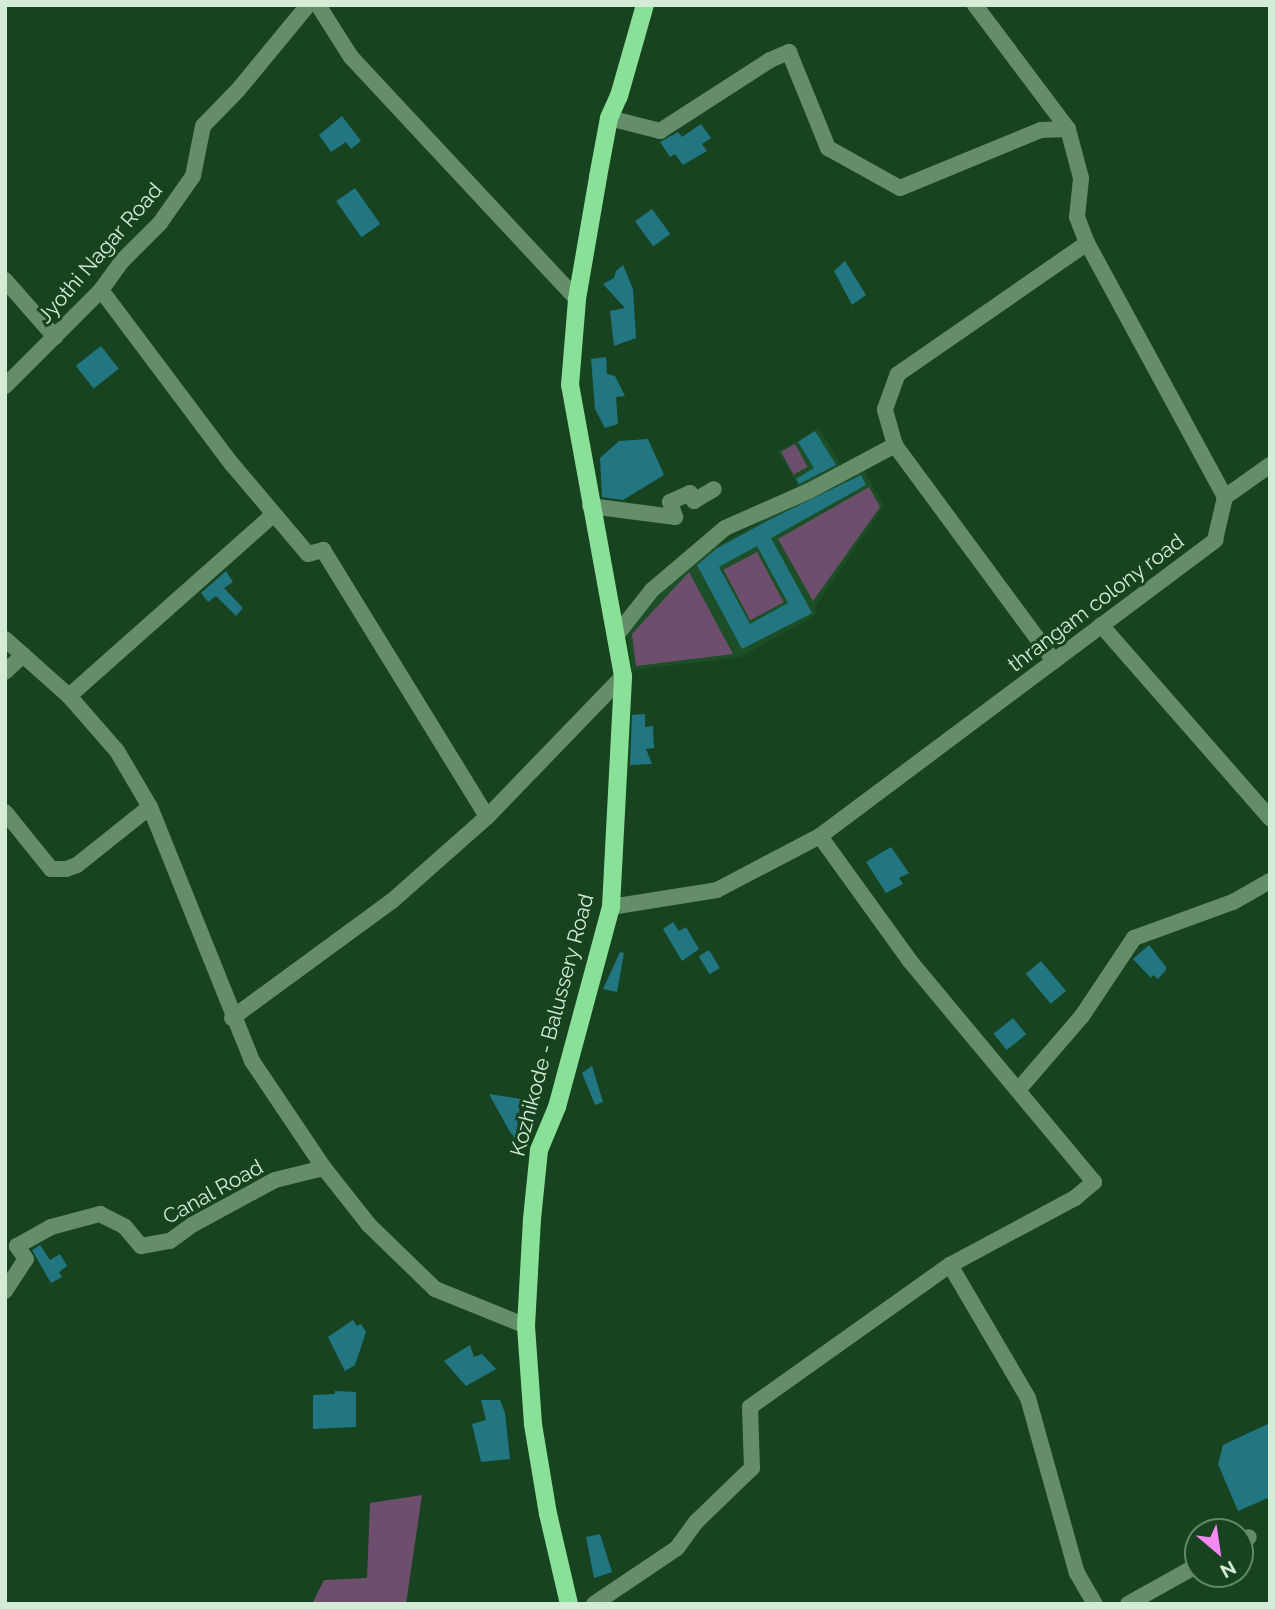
<!DOCTYPE html>
<html>
<head>
<meta charset="utf-8">
<style>
  body { margin:0 }
  #map { position:relative; width:1275px; height:1609px; overflow:hidden; background:#174321; font-family:Raleway,sans-serif }
  div>[style] { position:absolute }
  .built>* { inset:0; background:#1c4f27; transform-origin:0 0 }
  .green>* { inset:0; background:#6d4e6c; transform-origin:0 0 }
  .building>* { inset:0; background:#227681; transform-origin:0 0 }
  .minor>* { height:16px; margin:-8px; padding:0 8px; transform-origin:8px; border-radius:8px; background:#648d69 }
  .major>* { height:18px; margin:-9px; padding:0 9px; transform-origin:9px; border-radius:9px; background:#89e197 }
  span { translate:-50% -50%; white-space:nowrap; text-align:center; line-height:1.15; -webkit-text-stroke:6px #174321; paint-order:stroke }
  .street-label { font-size:21px; color:#d4ecd6 }
  .frame { position:absolute; inset:0; border:7px solid #d4ecd6; pointer-events:none }
  .north { position:absolute; left:1184px; top:1518px; width:70px; height:70px; box-sizing:border-box; background:#174321; border:2px solid #638769; border-radius:50%; rotate:151deg; font-size:19px; font-weight:700; line-height:28px; text-align:center; color:#d4ecd6 }
  .north::after { content:''; display:block; margin:auto; width:24px; height:32px; background:#f389f1; clip-path:polygon(50% 0,100% 100%,50% 72%,0 100%) }
</style>
</head>
<body>
<div id="map">
  <div class="built">
    <i style="left:819px;top:428px;width:46px;height:47px;rotate:60deg"></i>
    <i style="clip-path:polygon(861px 465px,884px 506px,816px 605px,815px 615px,741px 657px,632px 670px,627px 633px,687px 563px)"></i>
  </div>
  <div class="green">
    <i style="left:795px;top:444px;width:26px;height:16px;rotate:61deg"></i>
    <i style="clip-path:polygon(869px 487px,880px 507px,813px 601px,778px 539px)"></i>
    <i style="left:757px;top:552px;width:57px;height:38px;rotate:62deg"></i>
    <i style="clip-path:polygon(689px 572px,733px 654px,636px 666px,632px 634px)"></i>
    <i style="clip-path:polygon(422px 1495px,406px 1604px,312px 1604px,324px 1580px,367px 1578px,370px 1503px)"></i>
  </div>
  <div class="building">
    <i style="clip-path:polygon(342px 116px,361px 141px,351px 149px,346px 142px,331px 152px,319px 135px)"></i>
    <i style="clip-path:polygon(701px 124px,711px 138px,702px 144px,707px 151px,683px 165px,675px 154px,670px 157px,660px 142px,678px 132px,682px 137px)"></i>
    <i style="left:355px;top:188px;width:44px;height:23px;rotate:55deg"></i>
    <i style="left:652px;top:209px;width:31px;height:21px;rotate:54deg"></i>
    <i style="clip-path:polygon(845px 261px,866px 295px,852px 305px,834px 271px)"></i>
    <i style="clip-path:polygon(623px 265px,633px 289px,636px 338px,614px 346px,610px 311px,625px 308px,603px 284px,614px 278px,616px 271px)"></i>
    <i style="left:101px;top:346px;width:29px;height:32px;rotate:52deg"></i>
    <i style="clip-path:polygon(606px 357px,607px 374px,615px 376px,625px 396px,616px 397px,618px 424px,605px 428px,595px 409px,591px 359px)"></i>
    <i style="clip-path:polygon(815px 431px,836px 465px,799px 484px,796px 479px,814px 468px,798px 442px)"></i>
    <i style="clip-path:polygon(648px 439px,664px 475px,623px 500px,602px 497px,600px 458px,619px 441px)"></i>
    <i style="clip-path:polygon(evenodd,861px 475px,866px 485px,771px 538px,812px 613px,742px 649px,697px 565px,716px 549px,767px 521px,861px 475px,757px 546px,788px 603px,750px 624px,719px 567px,757px 546px)"></i>
    <i style="clip-path:polygon(226px 571px,233px 582px,224px 588px,243px 608px,236px 616px,216px 596px,208px 602px,201px 593px)"></i>
    <i style="clip-path:polygon(645px 714px,645px 727px,653px 726px,654px 748px,646px 749px,652px 764px,630px 765px,632px 715px)"></i>
    <i style="clip-path:polygon(891px 847px,909px 873px,899px 878px,903px 884px,886px 893px,866px 862px)"></i>
    <i style="clip-path:polygon(673px 922px,679px 931px,686px 927px,699px 949px,682px 961px,663px 929px)"></i>
    <i style="clip-path:polygon(1149px 945px,1166px 967px,1166px 970px,1158px 979px,1153px 975px,1151px 978px,1133px 959px)"></i>
    <i style="left:709px;top:950px;width:21px;height:12px;rotate:59deg"></i>
    <i style="clip-path:polygon(620px 952px,624px 953px,617px 992px,603px 989px)"></i>
    <i style="left:1041px;top:961px;width:39px;height:20px;rotate:50deg"></i>
    <i style="left:1013px;top:1018px;width:21px;height:25px;rotate:51deg"></i>
    <i style="clip-path:polygon(592px 1066px,603px 1102px,595px 1105px,582px 1073px)"></i>
    <i style="clip-path:polygon(489px 1094px,521px 1099px,515px 1141px)"></i>
    <i style="clip-path:polygon(40px 1245px,50px 1260px,60px 1254px,67px 1266px,59px 1272px,62px 1277px,51px 1283px,32px 1250px)"></i>
    <i style="clip-path:polygon(353px 1320px,357px 1326px,361px 1324px,366px 1332px,355px 1365px,345px 1371px,328px 1337px)"></i>
    <i style="clip-path:polygon(470px 1345px,474px 1357px,482px 1354px,496px 1369px,466px 1386px,444px 1361px)"></i>
    <i style="clip-path:polygon(335px 1391px,356px 1392px,356px 1427px,313px 1429px,313px 1395px,335px 1394px)"></i>
    <i style="clip-path:polygon(481px 1400px,500px 1400px,505px 1413px,510px 1459px,481px 1462px,472px 1424px,486px 1420px)"></i>
    <i style="clip-path:polygon(1270px 1423px,1270px 1497px,1238px 1511px,1218px 1464px,1223px 1445px)"></i>
    <i style="clip-path:polygon(600px 1534px,612px 1572px,594px 1578px,586px 1537px)"></i>
  </div>
  <div class="minor">
    <i style="left:318px;top:5px;width:62px;rotate:57.6deg"></i>
    <i style="left:351px;top:57px;width:331px;rotate:47deg"></i>
    <i style="left:609px;top:118px;width:53px;rotate:14.3deg"></i>
    <i style="left:660px;top:131px;width:131px;rotate:-32.8deg"></i>
    <i style="left:770px;top:60px;width:21px;rotate:-23deg"></i>
    <i style="left:789px;top:52px;width:104px;rotate:67.9deg"></i>
    <i style="left:828px;top:148px;width:82px;rotate:29.1deg"></i>
    <i style="left:900px;top:188px;width:152px;rotate:-22.4deg"></i>
    <i style="left:1041px;top:130px;width:27px;rotate:-2deg"></i>
    <i style="left:5px;top:280px;width:76px;rotate:48.7deg"></i>
    <i style="left:101px;top:290px;width:216px;rotate:53.1deg"></i>
    <i style="left:231px;top:463px;width:119px;rotate:49.8deg"></i>
    <i style="left:308px;top:554px;width:16px;rotate:-15deg"></i>
    <i style="left:323px;top:550px;width:313px;rotate:58.4deg"></i>
    <i style="left:487px;top:817px;width:196px;rotate:-46deg"></i>
    <i style="left:5px;top:386px;width:136px;rotate:-45deg"></i>
    <i style="left:101px;top:290px;width:36px;rotate:-54deg"></i>
    <i style="left:122px;top:261px;width:54px;rotate:-45deg"></i>
    <i style="left:160px;top:223px;width:57px;rotate:-54.9deg"></i>
    <i style="left:193px;top:176px;width:51px;rotate:-78.7deg"></i>
    <i style="left:203px;top:126px;width:50px;rotate:-45.8deg"></i>
    <i style="left:238px;top:90px;width:110px;rotate:-50.5deg"></i>
    <i style="left:1225px;top:497px;width:55px;rotate:-35.4deg"></i>
    <i style="left:590px;top:506px;width:86px;rotate:7.4deg"></i>
    <i style="left:675px;top:517px;width:16px;rotate:-108deg"></i>
    <i style="left:670px;top:502px;width:22px;rotate:-24deg"></i>
    <i style="left:690px;top:493px;width:9px;rotate:63deg"></i>
    <i style="left:694px;top:501px;width:23px;rotate:-31deg"></i>
    <i style="left:1101px;top:625px;width:257px;rotate:48.8deg"></i>
    <i style="left:615px;top:637px;width:60px;rotate:-51.8deg"></i>
    <i style="left:652px;top:590px;width:96px;rotate:-40.3deg"></i>
    <i style="left:725px;top:528px;width:92px;rotate:-23.8deg"></i>
    <i style="left:809px;top:491px;width:98px;rotate:-28.1deg"></i>
    <i style="left:5px;top:639px;width:86px;rotate:41.7deg"></i>
    <i style="left:69px;top:696px;width:73px;rotate:48.9deg"></i>
    <i style="left:117px;top:751px;width:65px;rotate:59.5deg"></i>
    <i style="left:150px;top:807px;width:274px;rotate:68.1deg"></i>
    <i style="left:252px;top:1061px;width:129px;rotate:56.1deg"></i>
    <i style="left:1054px;top:661px;width:268px;rotate:-126.4deg"></i>
    <i style="left:895px;top:445px;width:37px;rotate:-106deg"></i>
    <i style="left:885px;top:409px;width:37px;rotate:-70deg"></i>
    <i style="left:898px;top:374px;width:230px;rotate:-34.7deg"></i>
    <i style="left:5px;top:672px;width:25px;rotate:-43deg"></i>
    <i style="left:69px;top:696px;width:274px;rotate:-41.6deg"></i>
    <i style="left:5px;top:812px;width:73px;rotate:51.1deg"></i>
    <i style="left:51px;top:869px;width:15px"></i>
    <i style="left:66px;top:869px;width:12px;rotate:-20deg"></i>
    <i style="left:77px;top:865px;width:93px;rotate:-38.5deg"></i>
    <i style="left:611px;top:907px;width:107px;rotate:-9.1deg"></i>
    <i style="left:717px;top:890px;width:116px;rotate:-27.7deg"></i>
    <i style="left:820px;top:836px;width:494px;rotate:-36.8deg"></i>
    <i style="left:1215px;top:540px;width:44px;rotate:-76.9deg"></i>
    <i style="left:1225px;top:497px;width:289px;rotate:-118.5deg"></i>
    <i style="left:1087px;top:243px;width:28px;rotate:-111deg"></i>
    <i style="left:1077px;top:217px;width:39px;rotate:-84deg"></i>
    <i style="left:1081px;top:178px;width:51px;rotate:-104.9deg"></i>
    <i style="left:1068px;top:129px;width:155px;rotate:-126.9deg"></i>
    <i style="left:232px;top:1018px;width:198px;rotate:-36.2deg"></i>
    <i style="left:392px;top:901px;width:127px;rotate:-41.5deg"></i>
    <i style="left:1019px;top:1089px;width:96px;rotate:-49.2deg"></i>
    <i style="left:1082px;top:1016px;width:94px;rotate:-56.3deg"></i>
    <i style="left:1134px;top:938px;width:105px;rotate:-20deg"></i>
    <i style="left:1233px;top:902px;width:43px;rotate:-29.6deg"></i>
    <i style="left:950px;top:1265px;width:154px;rotate:59.6deg"></i>
    <i style="left:1028px;top:1398px;width:182px;rotate:74.4deg"></i>
    <i style="left:1077px;top:1573px;width:36px;rotate:60deg"></i>
    <i style="left:5px;top:1291px;width:38px;rotate:-57deg"></i>
    <i style="left:26px;top:1259px;width:16px;rotate:-125deg"></i>
    <i style="left:17px;top:1246px;width:39px;rotate:-29deg"></i>
    <i style="left:51px;top:1227px;width:51px;rotate:-14.9deg"></i>
    <i style="left:100px;top:1214px;width:28px;rotate:27deg"></i>
    <i style="left:125px;top:1227px;width:25px;rotate:50deg"></i>
    <i style="left:141px;top:1246px;width:29px;rotate:-10deg"></i>
    <i style="left:170px;top:1241px;width:27px;rotate:-36deg"></i>
    <i style="left:192px;top:1225px;width:94px;rotate:-28.5deg"></i>
    <i style="left:275px;top:1180px;width:50px;rotate:-13.8deg"></i>
    <i style="left:324px;top:1168px;width:73px;rotate:51.7deg"></i>
    <i style="left:369px;top:1225px;width:92px;rotate:44.1deg"></i>
    <i style="left:435px;top:1289px;width:98px;rotate:22.1deg"></i>
    <i style="left:1240px;top:1542px;width:10px;rotate:-29deg"></i>
    <i style="left:594px;top:1604px;width:100px;rotate:-34deg"></i>
    <i style="left:677px;top:1548px;width:32px;rotate:-54deg"></i>
    <i style="left:696px;top:1522px;width:78px;rotate:-44deg"></i>
    <i style="left:752px;top:1468px;width:61px;rotate:-91.9deg"></i>
    <i style="left:750px;top:1407px;width:245px;rotate:-35.4deg"></i>
    <i style="left:950px;top:1265px;width:142px;rotate:-28.2deg"></i>
    <i style="left:1075px;top:1198px;width:25px;rotate:-40deg"></i>
    <i style="left:1094px;top:1182px;width:288px;rotate:-129.8deg"></i>
    <i style="left:910px;top:961px;width:154px;rotate:-125.8deg"></i>
    <i style="left:1128px;top:1604px;width:80px;rotate:-29.1deg"></i>
  </div>
  <div class="major">
    <i style="left:569px;top:1604px;width:92px;rotate:-103.1deg"></i>
    <i style="left:548px;top:1514px;width:91px;rotate:-99.5deg"></i>
    <i style="left:533px;top:1424px;width:98px;rotate:-94.1deg"></i>
    <i style="left:526px;top:1326px;width:107px;rotate:-86.8deg"></i>
    <i style="left:532px;top:1219px;width:69px;rotate:-84.2deg"></i>
    <i style="left:539px;top:1150px;width:47px;rotate:-67.3deg"></i>
    <i style="left:557px;top:1107px;width:207px;rotate:-74.9deg"></i>
    <i style="left:611px;top:907px;width:231px;rotate:-87deg"></i>
    <i style="left:623px;top:676px;width:296px;rotate:-100.3deg"></i>
    <i style="left:570px;top:385px;width:86px;rotate:-85.3deg"></i>
    <i style="left:577px;top:299px;width:124px;rotate:-80.2deg"></i>
    <i style="left:598px;top:177px;width:60px;rotate:-79.4deg"></i>
    <i style="left:609px;top:118px;width:24px;rotate:-66deg"></i>
    <i style="left:619px;top:96px;width:95px;rotate:-74.1deg"></i>
  </div>
  <div class="street-label">
    <span style="left:100px;top:253px;rotate:-49deg">Jyothi Nagar Road</span>
    <span style="left:1096px;top:603px;rotate:-37deg">thrangam colony road</span>
    <span style="left:552px;top:1025px;rotate:-75deg">Kozhikode - Balussery Road</span>
    <span style="left:213px;top:1192px;rotate:-29deg">Canal Road</span>
  </div>
  <div class="frame"></div>
  <div class="north">N</div>
</div>
</body>
</html>
